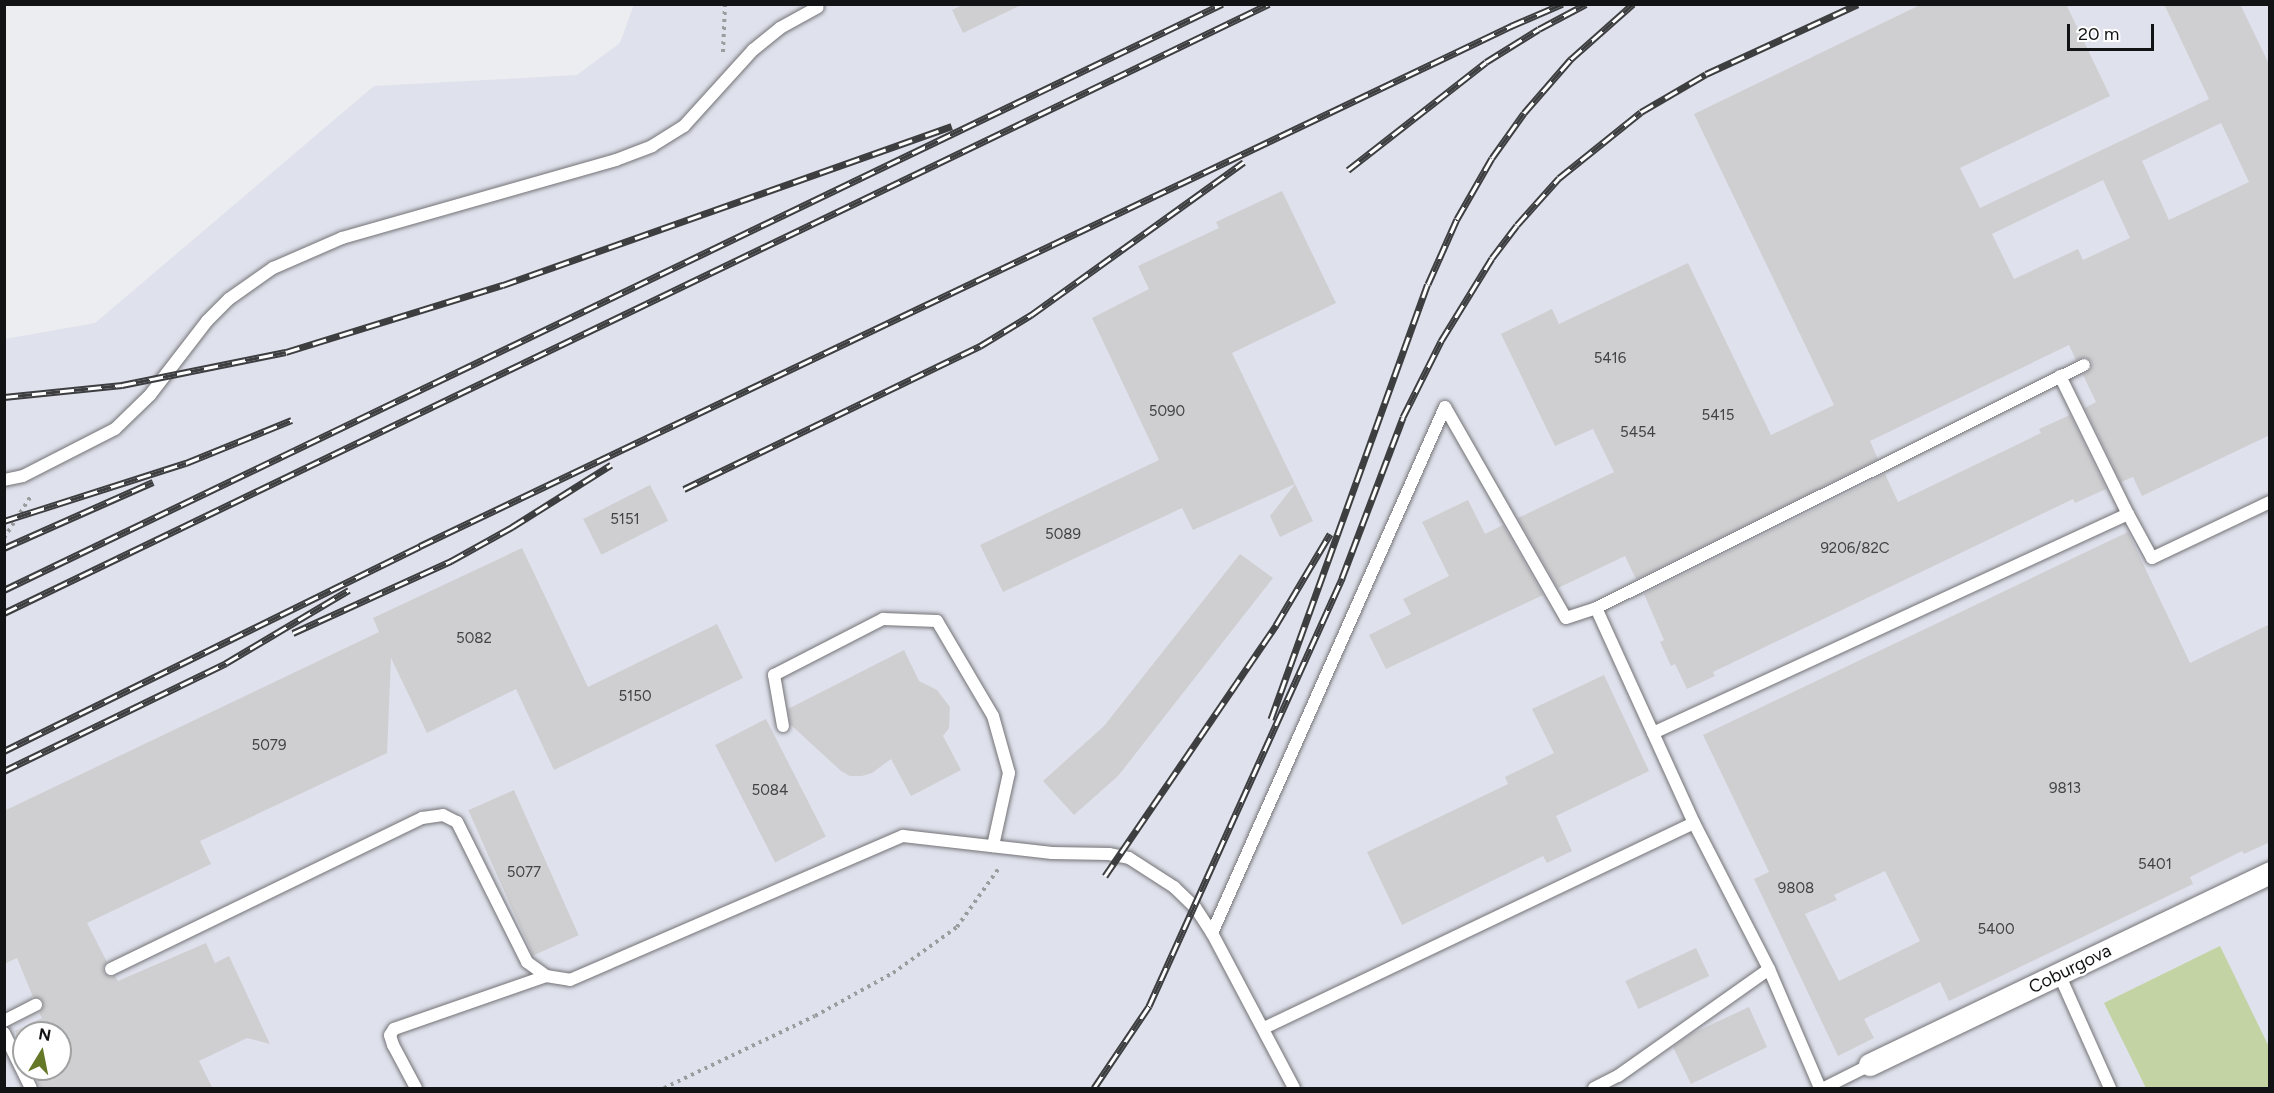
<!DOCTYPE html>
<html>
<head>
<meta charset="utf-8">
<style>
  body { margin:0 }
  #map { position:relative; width:2274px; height:1093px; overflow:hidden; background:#ecedf0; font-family:Figtree,sans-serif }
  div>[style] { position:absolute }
  .built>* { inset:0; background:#dfe1ec }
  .green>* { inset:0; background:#c3d3a3 }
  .building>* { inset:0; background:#cfcfd2; transform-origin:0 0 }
  .path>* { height:4px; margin-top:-2px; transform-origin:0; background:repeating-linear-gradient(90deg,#9b9c9e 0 3px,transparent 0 7.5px) }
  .roads { filter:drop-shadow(0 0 2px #737376) drop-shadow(0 0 2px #737376) }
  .service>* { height:12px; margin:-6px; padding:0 6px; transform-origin:6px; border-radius:6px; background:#fff }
  .minor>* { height:22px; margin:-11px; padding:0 11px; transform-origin:11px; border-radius:11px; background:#fff }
  .rail>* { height:7px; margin-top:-3.5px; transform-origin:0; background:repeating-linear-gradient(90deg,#fff 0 14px,#3d3e40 0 28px); box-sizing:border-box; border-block:2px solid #3d3e40 }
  span { translate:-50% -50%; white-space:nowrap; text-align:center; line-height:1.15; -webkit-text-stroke:5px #fff; paint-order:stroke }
  .number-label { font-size:15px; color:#414244 }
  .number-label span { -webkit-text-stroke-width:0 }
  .street-label { font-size:18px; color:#121314 }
  .frame { position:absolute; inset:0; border:6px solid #121314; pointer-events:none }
  .north { position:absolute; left:12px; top:1021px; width:60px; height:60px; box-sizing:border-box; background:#fff; border:2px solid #a0a1a1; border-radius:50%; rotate:10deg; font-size:16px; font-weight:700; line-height:24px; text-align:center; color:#121314 }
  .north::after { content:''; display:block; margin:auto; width:21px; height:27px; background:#647828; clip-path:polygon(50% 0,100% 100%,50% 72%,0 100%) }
  .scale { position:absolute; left:2067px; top:24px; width:87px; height:27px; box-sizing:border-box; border:3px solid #121314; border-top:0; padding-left:8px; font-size:18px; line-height:21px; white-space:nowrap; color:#121314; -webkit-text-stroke:4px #fff; paint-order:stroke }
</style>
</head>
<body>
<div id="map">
  <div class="built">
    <i style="clip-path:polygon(evenodd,634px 4px,2269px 5px,2269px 1088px,5px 1088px,5px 339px,95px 323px,374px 86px,577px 75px,620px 43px,634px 4px,24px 1033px,60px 1033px,60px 1069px,24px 1069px,24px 1033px)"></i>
  </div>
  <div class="green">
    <i style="clip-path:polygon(2220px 946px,2269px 1047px,2269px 1088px,2146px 1088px,2104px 1003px)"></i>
  </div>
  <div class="building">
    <i style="clip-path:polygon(965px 4px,1023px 4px,963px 33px,952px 10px)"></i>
    <i style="clip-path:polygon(evenodd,1922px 4px,2066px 4px,2110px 96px,1960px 168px,1980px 208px,2209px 99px,2164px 4px,2240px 4px,2270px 66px,2270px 435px,2142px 496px,2133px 477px,2121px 482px,2085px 408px,2096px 402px,2083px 375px,2091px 369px,2092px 362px,2085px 357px,2076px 360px,2069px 345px,1870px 441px,1878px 459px,1636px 579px,1625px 556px,1558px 588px,1518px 518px,1614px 472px,1593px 429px,1555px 446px,1501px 334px,1552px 309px,1559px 324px,1688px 263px,1771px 435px,1834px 405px,1694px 114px,1922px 4px,2221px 123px,2249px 182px,2169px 220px,2142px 161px,2221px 123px,1922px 4px,2103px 180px,2130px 238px,2083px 260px,2078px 249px,2014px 279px,1992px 234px,2103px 180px)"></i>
    <i style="clip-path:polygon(1282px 191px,1336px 303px,1232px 353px,1295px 484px,1193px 530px,1182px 508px,1003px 592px,980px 545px,1159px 460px,1092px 318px,1149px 289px,1138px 266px,1219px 228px,1216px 222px)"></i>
    <i style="clip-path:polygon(2070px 415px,2106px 489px,2075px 503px,2073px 499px,1713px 672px,1715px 676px,1687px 689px,1675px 664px,1671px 666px,1660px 642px,1664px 640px,1644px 594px,1885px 474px,1898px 502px,2041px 433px,2039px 429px)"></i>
    <i style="clip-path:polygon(1295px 484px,1313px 521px,1280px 537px,1270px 516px)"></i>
    <i style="left:650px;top:485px;width:40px;height:75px;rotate:63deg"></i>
    <i style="clip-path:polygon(1468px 500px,1485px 534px,1503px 525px,1543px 595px,1386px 669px,1369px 635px,1411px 614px,1403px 599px,1449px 576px,1422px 522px)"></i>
    <i style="clip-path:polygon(evenodd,2128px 532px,2190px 663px,2270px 624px,2270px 842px,2244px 854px,2242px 851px,2190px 877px,2193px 884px,1949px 1001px,1940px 982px,1864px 1019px,1874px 1038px,1838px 1056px,1754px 879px,1769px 872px,1703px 735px,2128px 532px,1885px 871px,1920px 941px,1839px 981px,1805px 914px,1837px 900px,1834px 895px,1885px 871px)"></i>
    <i style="clip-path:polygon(522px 548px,588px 687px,717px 624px,743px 678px,554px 770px,516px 689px,427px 733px,391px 658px,387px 753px,200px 841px,211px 864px,87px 923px,107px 962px,103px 968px,104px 973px,110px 977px,115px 976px,118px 981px,206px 943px,215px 963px,229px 956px,270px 1044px,247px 1038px,199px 1061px,213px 1089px,41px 1089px,32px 1069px,60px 1069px,60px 1033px,24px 1033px,24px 1052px,15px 1031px,42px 1018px,39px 1013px,44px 1005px,41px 999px,33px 997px,17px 958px,4px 964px,4px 811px,379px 632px,373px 618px)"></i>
    <i style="clip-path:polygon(1240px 554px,1273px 578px,1118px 776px,1074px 815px,1043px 781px,1104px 726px)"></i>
    <i style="clip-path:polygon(904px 650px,919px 681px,937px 690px,950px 707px,949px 728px,943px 736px,961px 770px,911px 796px,891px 759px,872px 773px,862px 776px,850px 776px,841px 771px,791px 725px,788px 709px)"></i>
    <i style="clip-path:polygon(1604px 675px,1649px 771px,1556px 816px,1572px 851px,1547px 863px,1543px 856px,1402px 925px,1367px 852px,1508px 784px,1505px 777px,1554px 753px,1532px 709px)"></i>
    <i style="left:766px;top:719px;width:132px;height:57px;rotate:63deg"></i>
    <i style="left:514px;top:790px;width:159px;height:50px;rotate:66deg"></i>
    <i style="left:1696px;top:948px;width:31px;height:78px;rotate:65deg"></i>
    <i style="clip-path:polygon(1749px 1007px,1767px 1047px,1691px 1084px,1673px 1047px,1691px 1034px)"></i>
  </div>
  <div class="path">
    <i style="left:723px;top:52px;width:48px;rotate:-87.6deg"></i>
    <i style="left:4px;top:538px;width:50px;rotate:-57.3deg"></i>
    <i style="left:664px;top:1088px;width:167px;rotate:-25.5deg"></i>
    <i style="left:815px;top:1016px;width:89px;rotate:-28.9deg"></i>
    <i style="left:893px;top:973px;width:79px;rotate:-35.7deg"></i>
    <i style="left:957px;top:927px;width:72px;rotate:-54.6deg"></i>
  </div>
  <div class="roads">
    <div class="service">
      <i style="left:2060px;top:376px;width:154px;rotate:63.8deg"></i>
      <i style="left:4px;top:480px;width:19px;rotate:-12deg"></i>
      <i style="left:23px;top:476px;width:103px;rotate:-27.1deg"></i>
      <i style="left:115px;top:429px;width:49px;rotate:-44.2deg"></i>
      <i style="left:150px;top:395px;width:93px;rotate:-52.4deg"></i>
      <i style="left:207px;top:321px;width:31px;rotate:-45deg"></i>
      <i style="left:229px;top:299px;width:54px;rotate:-35.2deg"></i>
      <i style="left:273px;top:268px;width:75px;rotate:-23.5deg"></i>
      <i style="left:342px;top:238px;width:285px;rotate:-15.9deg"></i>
      <i style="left:616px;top:160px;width:39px;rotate:-21deg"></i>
      <i style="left:652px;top:146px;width:38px;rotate:-32deg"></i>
      <i style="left:684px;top:126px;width:103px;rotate:-47.8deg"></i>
      <i style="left:753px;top:50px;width:35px;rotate:-39deg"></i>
      <i style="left:780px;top:28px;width:43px;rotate:-28.9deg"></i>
      <i style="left:783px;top:726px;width:52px;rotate:-100deg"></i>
      <i style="left:774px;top:675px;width:123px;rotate:-27.2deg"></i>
      <i style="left:883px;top:619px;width:54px;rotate:2.1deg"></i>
      <i style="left:937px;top:621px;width:110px;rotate:59.5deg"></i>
      <i style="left:993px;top:716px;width:59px;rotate:74.3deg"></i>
      <i style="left:1009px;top:773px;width:75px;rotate:102.4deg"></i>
      <i style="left:1653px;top:733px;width:523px;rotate:-24.75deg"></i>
      <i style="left:2128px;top:514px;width:50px;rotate:61.4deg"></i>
      <i style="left:2152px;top:558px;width:131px;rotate:-25.4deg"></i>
      <i style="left:1212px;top:933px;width:175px;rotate:62.1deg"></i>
      <i style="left:111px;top:969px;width:346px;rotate:-25.9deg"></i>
      <i style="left:422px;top:818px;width:21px;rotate:-8deg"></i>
      <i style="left:443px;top:815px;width:16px;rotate:27deg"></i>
      <i style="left:457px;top:822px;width:157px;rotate:63.4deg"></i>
      <i style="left:527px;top:962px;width:24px;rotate:36deg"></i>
      <i style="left:546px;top:976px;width:24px;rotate:9deg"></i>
      <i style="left:570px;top:980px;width:363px;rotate:-23.4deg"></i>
      <i style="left:903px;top:836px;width:150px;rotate:6.5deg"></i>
      <i style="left:1052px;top:853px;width:57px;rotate:1deg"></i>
      <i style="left:1109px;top:854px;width:20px;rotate:11deg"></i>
      <i style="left:1129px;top:858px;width:54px;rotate:32.8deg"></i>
      <i style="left:1174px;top:887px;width:29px;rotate:44deg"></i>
      <i style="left:1195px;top:907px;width:31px;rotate:57deg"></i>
      <i style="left:1212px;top:933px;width:575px;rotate:-66.11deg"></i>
      <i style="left:1445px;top:407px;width:243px;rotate:60.2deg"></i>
      <i style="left:1566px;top:618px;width:32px;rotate:-18deg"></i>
      <i style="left:2059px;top:974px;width:125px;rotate:65.9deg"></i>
      <i style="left:4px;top:1021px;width:36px;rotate:-27deg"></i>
      <i style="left:1264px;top:1028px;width:476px;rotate:-25.5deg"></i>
      <i style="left:4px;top:1033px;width:61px;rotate:63.9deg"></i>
      <i style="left:416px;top:1088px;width:49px;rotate:-118.1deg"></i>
      <i style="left:393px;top:1045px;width:10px;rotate:-107deg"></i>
      <i style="left:390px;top:1035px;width:7px;rotate:-56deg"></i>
      <i style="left:394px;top:1029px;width:161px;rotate:-19.2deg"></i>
      <i style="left:1594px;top:1088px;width:27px;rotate:-27deg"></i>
      <i style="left:1618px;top:1076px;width:185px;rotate:-35.3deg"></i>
      <i style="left:1820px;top:1088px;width:129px;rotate:-113.2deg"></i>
      <i style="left:1769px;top:969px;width:164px;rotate:-117.2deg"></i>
      <i style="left:1694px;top:823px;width:236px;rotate:-114.5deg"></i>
      <i style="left:1596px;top:608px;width:545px;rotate:-26.47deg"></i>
      <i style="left:1824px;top:1088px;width:51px;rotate:-26.6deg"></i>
    </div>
    <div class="minor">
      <i style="left:1870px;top:1065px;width:444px;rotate:-25.6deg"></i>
    </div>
  </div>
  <div class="rail">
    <i style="left:1348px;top:170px;width:175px;rotate:-38deg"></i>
    <i style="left:1486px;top:62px;width:62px;rotate:-31.9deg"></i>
    <i style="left:1539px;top:29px;width:53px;rotate:-28deg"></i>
    <i style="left:4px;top:397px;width:119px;rotate:-5.8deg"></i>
    <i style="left:122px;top:385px;width:167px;rotate:-11.4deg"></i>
    <i style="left:286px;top:352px;width:227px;rotate:-17.2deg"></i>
    <i style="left:503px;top:285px;width:476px;rotate:-19.5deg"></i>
    <i style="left:684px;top:489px;width:329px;rotate:-25.8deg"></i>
    <i style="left:980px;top:346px;width:60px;rotate:-31.3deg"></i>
    <i style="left:1031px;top:315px;width:262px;rotate:-35.7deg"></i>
    <i style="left:4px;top:521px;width:191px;rotate:-17.7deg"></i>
    <i style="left:186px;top:463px;width:114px;rotate:-22.1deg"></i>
    <i style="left:4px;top:548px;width:163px;rotate:-23.9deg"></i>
    <i style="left:4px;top:590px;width:1352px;rotate:-25.69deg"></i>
    <i style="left:4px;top:613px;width:1404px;rotate:-25.71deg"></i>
    <i style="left:293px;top:633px;width:174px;rotate:-24.5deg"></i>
    <i style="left:451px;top:561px;width:70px;rotate:-29.1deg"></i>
    <i style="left:512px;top:527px;width:117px;rotate:-32.1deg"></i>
    <i style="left:1271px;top:719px;width:462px;rotate:-70.2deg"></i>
    <i style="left:1428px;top:284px;width:71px;rotate:-66deg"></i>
    <i style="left:1457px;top:219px;width:70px;rotate:-60.2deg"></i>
    <i style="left:1492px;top:158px;width:55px;rotate:-54.6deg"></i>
    <i style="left:1524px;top:113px;width:72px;rotate:-49deg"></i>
    <i style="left:1571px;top:59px;width:83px;rotate:-41.6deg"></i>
    <i style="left:4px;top:751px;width:464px;rotate:-26.2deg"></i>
    <i style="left:420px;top:546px;width:1209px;rotate:-25.48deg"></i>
    <i style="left:1511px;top:26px;width:56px;rotate:-23.3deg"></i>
    <i style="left:4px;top:771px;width:247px;rotate:-25.9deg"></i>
    <i style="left:226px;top:663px;width:143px;rotate:-30.7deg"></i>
    <i style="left:1105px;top:876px;width:304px;rotate:-55.7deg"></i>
    <i style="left:1276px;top:625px;width:106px;rotate:-59.3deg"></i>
    <i style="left:1094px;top:1088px;width:99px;rotate:-56.1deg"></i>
    <i style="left:1149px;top:1006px;width:470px;rotate:-65.7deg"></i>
    <i style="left:1342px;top:578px;width:172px;rotate:-69.2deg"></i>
    <i style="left:1403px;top:417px;width:85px;rotate:-63.4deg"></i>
    <i style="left:1441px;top:341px;width:97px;rotate:-58.4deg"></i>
    <i style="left:1492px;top:258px;width:41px;rotate:-52.9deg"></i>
    <i style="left:1517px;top:225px;width:63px;rotate:-48.2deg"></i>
    <i style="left:1559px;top:178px;width:105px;rotate:-38.8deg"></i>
    <i style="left:1641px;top:112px;width:75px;rotate:-30.3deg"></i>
    <i style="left:1706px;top:74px;width:167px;rotate:-24.7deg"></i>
  </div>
  <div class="number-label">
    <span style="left:1610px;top:359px">5416</span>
    <span style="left:1167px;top:412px">5090</span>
    <span style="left:1718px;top:416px">5415</span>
    <span style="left:1638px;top:433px">5454</span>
    <span style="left:625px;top:520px">5151</span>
    <span style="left:1063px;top:535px">5089</span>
    <span style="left:1855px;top:549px">9206/82C</span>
    <span style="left:474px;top:639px">5082</span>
    <span style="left:635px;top:697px">5150</span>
    <span style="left:269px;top:746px">5079</span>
    <span style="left:2065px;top:789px">9813</span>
    <span style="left:770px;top:791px">5084</span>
    <span style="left:2155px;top:865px">5401</span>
    <span style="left:524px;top:873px">5077</span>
    <span style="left:1796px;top:889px">9808</span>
    <span style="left:1996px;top:930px">5400</span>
  </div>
  <div class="street-label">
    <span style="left:2070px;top:969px;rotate:-26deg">Coburgova</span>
  </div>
  <div class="frame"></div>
  <div class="north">N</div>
  <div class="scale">20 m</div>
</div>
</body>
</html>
